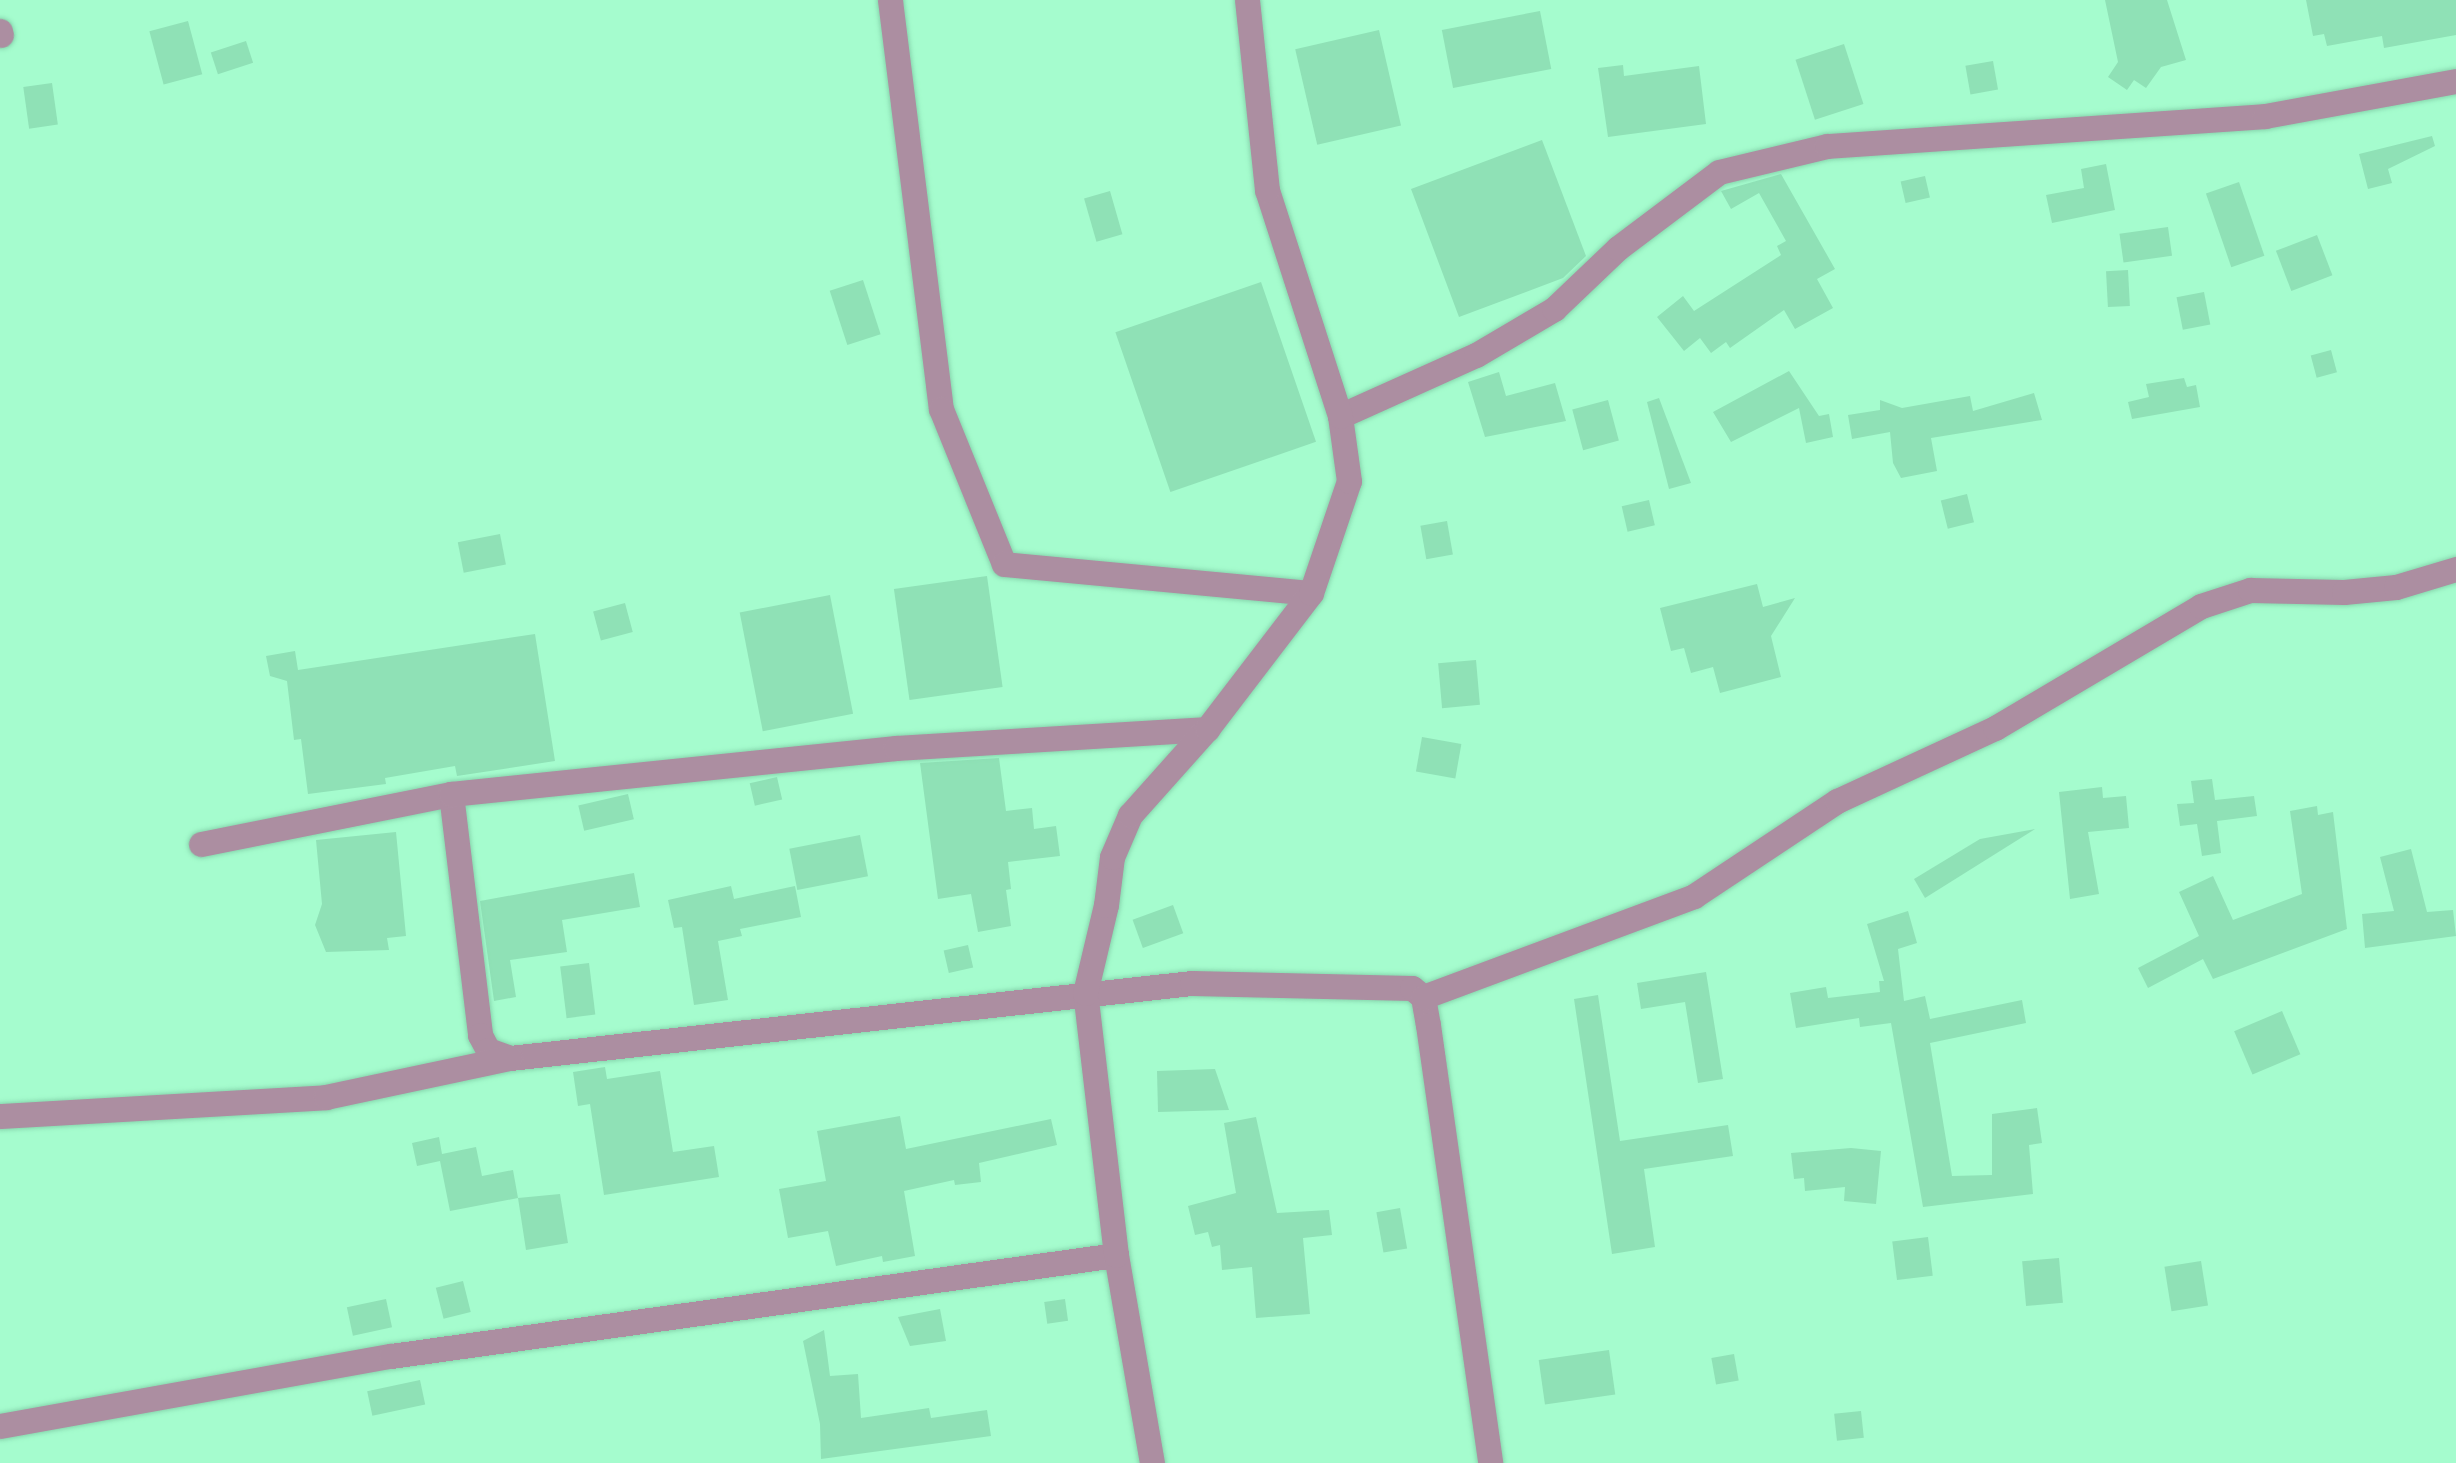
<!DOCTYPE html>
<html>
<head>
<meta charset="utf-8">
<style>
  body { margin:0 }
  #map { position:relative; width:2456px; height:1463px; overflow:hidden; background:#a5fcce; font-family:"Work Sans",sans-serif }
  div>[style] { position:absolute }
  .building>* { inset:0; background:#8fe1b6; transform-origin:0 0 }
  .roads { filter:drop-shadow(0 0 2px #88d7ae) drop-shadow(0 0 2px #88d7ae) }
  .minor>* { height:25px; margin:-12.5px; padding:0 12.5px; transform-origin:12.5px; border-radius:12.5px; background:#ac8ea1 }
  span { translate:-50% -50%; white-space:nowrap; text-align:center; line-height:1.15; -webkit-text-stroke:8px #a5fcce; paint-order:stroke }
</style>
</head>
<body>
<div id="map">
  <div class="building">
    <i style="clip-path:polygon(2105px 0,2167px 0,2186px 60px,2161px 67px,2146px 88px,2134px 80px,2127px 90px,2108px 77px,2118px 62px)"></i>
    <i style="clip-path:polygon(2306px 0,2456px 0,2456px 35px,2384px 48px,2382px 36px,2327px 46px,2324px 34px,2313px 36px)"></i>
    <i style="left:1540px;top:11px;width:59px;height:100px;rotate:79deg"></i>
    <i style="left:188px;top:21px;width:55px;height:40px;rotate:75deg"></i>
    <i style="left:1379px;top:30px;width:98px;height:86px;rotate:77deg"></i>
    <i style="left:246px;top:41px;width:23px;height:37px;rotate:72deg"></i>
    <i style="left:1844px;top:44px;width:63px;height:51px;rotate:72deg"></i>
    <i style="left:1993px;top:61px;width:29px;height:28px;rotate:80deg"></i>
    <i style="clip-path:polygon(1623px 65px,1624px 76px,1699px 66px,1706px 124px,1608px 137px,1598px 68px)"></i>
    <i style="left:52px;top:83px;width:42px;height:29px;rotate:82deg"></i>
    <i style="clip-path:polygon(2432px 136px,2435px 146px,2388px 169px,2392px 183px,2368px 189px,2359px 154px)"></i>
    <i style="clip-path:polygon(1542px 140px,1586px 256px,1563px 278px,1459px 317px,1411px 189px)"></i>
    <i style="clip-path:polygon(2106px 164px,2115px 210px,2052px 223px,2046px 195px,2084px 188px,2081px 169px)"></i>
    <i style="clip-path:polygon(1781px 174px,1835px 269px,1817px 279px,1833px 308px,1795px 329px,1784px 310px,1730px 348px,1726px 342px,1711px 353px,1700px 338px,1684px 351px,1657px 317px,1683px 296px,1694px 311px,1781px 255px,1777px 246px,1786px 241px,1759px 193px,1731px 209px,1721px 191px)"></i>
    <i style="left:1925px;top:176px;width:22px;height:25px;rotate:77deg"></i>
    <i style="left:2239px;top:182px;width:78px;height:35px;rotate:71deg"></i>
    <i style="left:1110px;top:191px;width:45px;height:27px;rotate:74deg"></i>
    <i style="left:2168px;top:227px;width:29px;height:49px;rotate:82deg"></i>
    <i style="left:2317px;top:235px;width:43px;height:44px;rotate:69deg"></i>
    <i style="left:2128px;top:270px;width:36px;height:22px;rotate:87deg"></i>
    <i style="left:863px;top:280px;width:57px;height:35px;rotate:72deg"></i>
    <i style="left:1261px;top:282px;width:169px;height:154px;rotate:71deg"></i>
    <i style="left:2204px;top:292px;width:33px;height:28px;rotate:79deg"></i>
    <i style="left:2331px;top:350px;width:23px;height:21px;rotate:75deg"></i>
    <i style="clip-path:polygon(1789px 371px,1819px 416px,1829px 414px,1833px 437px,1806px 443px,1799px 408px,1731px 442px,1713px 412px)"></i>
    <i style="clip-path:polygon(1499px 372px,1506px 396px,1555px 383px,1566px 421px,1485px 437px,1468px 382px)"></i>
    <i style="clip-path:polygon(2184px 378px,2187px 387px,2196px 385px,2200px 407px,2132px 419px,2128px 402px,2149px 397px,2146px 384px)"></i>
    <i style="clip-path:polygon(2034px 393px,2042px 420px,1931px 438px,1937px 471px,1901px 478px,1893px 463px,1890px 432px,1852px 439px,1848px 415px,1880px 410px,1880px 400px,1902px 408px,1970px 396px,1973px 411px)"></i>
    <i style="clip-path:polygon(1659px 398px,1691px 483px,1669px 489px,1647px 402px)"></i>
    <i style="left:1608px;top:400px;width:42px;height:37px;rotate:75deg"></i>
    <i style="left:1967px;top:494px;width:29px;height:27px;rotate:76deg"></i>
    <i style="left:1649px;top:500px;width:26px;height:28px;rotate:77deg"></i>
    <i style="left:1447px;top:521px;width:34px;height:27px;rotate:80deg"></i>
    <i style="left:500px;top:534px;width:31px;height:43px;rotate:79deg"></i>
    <i style="left:987px;top:576px;width:112px;height:94px;rotate:82deg"></i>
    <i style="clip-path:polygon(1757px 584px,1763px 607px,1795px 598px,1771px 636px,1781px 677px,1720px 693px,1713px 667px,1691px 673px,1684px 648px,1671px 651px,1660px 608px)"></i>
    <i style="left:830px;top:595px;width:121px;height:92px;rotate:79deg"></i>
    <i style="left:625px;top:603px;width:30px;height:33px;rotate:75deg"></i>
    <i style="clip-path:polygon(535px 634px,555px 761px,457px 776px,455px 766px,385px 778px,386px 784px,308px 794px,301px 739px,294px 740px,287px 681px,270px 676px,266px 656px,295px 651px,298px 670px)"></i>
    <i style="left:1476px;top:660px;width:45px;height:38px;rotate:85deg"></i>
    <i style="left:1422px;top:737px;width:40px;height:35px;rotate:10deg"></i>
    <i style="clip-path:polygon(999px 758px,1006px 811px,1032px 808px,1034px 829px,1056px 826px,1060px 856px,1008px 862px,1011px 889px,1006px 890px,1011px 926px,978px 932px,971px 894px,938px 899px,920px 763px)"></i>
    <i style="left:777px;top:777px;width:23px;height:28px;rotate:77deg"></i>
    <i style="clip-path:polygon(2212px 779px,2215px 800px,2254px 796px,2257px 816px,2217px 821px,2221px 853px,2202px 856px,2197px 824px,2180px 826px,2177px 804px,2194px 803px,2191px 781px)"></i>
    <i style="clip-path:polygon(2102px 787px,2103px 798px,2126px 796px,2129px 828px,2088px 832px,2099px 894px,2070px 899px,2059px 792px)"></i>
    <i style="left:628px;top:794px;width:26px;height:51px;rotate:77deg"></i>
    <i style="clip-path:polygon(2317px 806px,2318px 815px,2333px 812px,2347px 929px,2213px 979px,2203px 959px,2148px 988px,2138px 968px,2199px 936px,2179px 892px,2213px 876px,2233px 920px,2302px 894px,2290px 811px)"></i>
    <i style="clip-path:polygon(2035px 829px,1925px 898px,1914px 879px,1980px 839px)"></i>
    <i style="clip-path:polygon(396px 832px,406px 936px,387px 938px,389px 950px,326px 952px,315px 925px,322px 904px,316px 840px)"></i>
    <i style="left:860px;top:835px;width:42px;height:72px;rotate:79deg"></i>
    <i style="clip-path:polygon(2411px 849px,2427px 912px,2453px 910px,2456px 936px,2365px 948px,2362px 914px,2394px 911px,2380px 857px)"></i>
    <i style="clip-path:polygon(634px 873px,640px 907px,562px 920px,567px 952px,510px 960px,516px 997px,494px 1001px,480px 901px)"></i>
    <i style="clip-path:polygon(731px 886px,734px 899px,795px 886px,801px 917px,740px 929px,742px 936px,718px 941px,728px 1000px,694px 1005px,682px 927px,674px 928px,668px 900px)"></i>
    <i style="left:1173px;top:905px;width:30px;height:43px;rotate:70deg"></i>
    <i style="clip-path:polygon(1908px 911px,1917px 943px,1898px 949px,1904px 1001px,1925px 996px,1930px 1019px,2022px 1000px,2026px 1023px,1930px 1043px,1952px 1176px,1992px 1175px,1992px 1114px,2037px 1108px,2042px 1143px,2029px 1145px,2033px 1194px,1923px 1207px,1891px 1023px,1860px 1027px,1859px 1018px,1796px 1028px,1790px 993px,1826px 987px,1828px 998px,1880px 992px,1879px 981px,1884px 981px,1867px 924px)"></i>
    <i style="left:968px;top:945px;width:23px;height:25px;rotate:77deg"></i>
    <i style="left:589px;top:963px;width:52px;height:29px;rotate:83deg"></i>
    <i style="clip-path:polygon(1706px 972px,1723px 1079px,1698px 1083px,1685px 1002px,1641px 1009px,1637px 983px)"></i>
    <i style="clip-path:polygon(1598px 995px,1620px 1141px,1728px 1125px,1733px 1156px,1644px 1169px,1655px 1247px,1612px 1254px,1574px 999px)"></i>
    <i style="left:2282px;top:1011px;width:47px;height:52px;rotate:67deg"></i>
    <i style="clip-path:polygon(605px 1067px,607px 1079px,660px 1071px,673px 1152px,714px 1146px,719px 1177px,604px 1195px,590px 1104px,578px 1106px,573px 1072px)"></i>
    <i style="clip-path:polygon(1215px 1069px,1229px 1110px,1158px 1112px,1157px 1071px)"></i>
    <i style="clip-path:polygon(900px 1116px,906px 1149px,1051px 1119px,1057px 1145px,979px 1163px,981px 1182px,955px 1185px,954px 1180px,904px 1191px,915px 1256px,883px 1262px,882px 1256px,836px 1266px,828px 1231px,788px 1238px,779px 1189px,826px 1181px,817px 1131px)"></i>
    <i style="clip-path:polygon(1256px 1117px,1277px 1213px,1329px 1210px,1332px 1235px,1303px 1238px,1310px 1314px,1256px 1318px,1252px 1267px,1222px 1270px,1220px 1245px,1212px 1247px,1208px 1232px,1195px 1235px,1188px 1206px,1236px 1193px,1224px 1123px)"></i>
    <i style="clip-path:polygon(439px 1137px,442px 1154px,476px 1147px,482px 1176px,513px 1170px,518px 1198px,560px 1194px,568px 1243px,526px 1250px,518px 1198px,450px 1211px,440px 1161px,417px 1166px,412px 1143px)"></i>
    <i style="clip-path:polygon(1851px 1148px,1881px 1151px,1876px 1204px,1844px 1201px,1845px 1187px,1805px 1191px,1804px 1178px,1794px 1179px,1791px 1153px)"></i>
    <i style="left:1400px;top:1208px;width:41px;height:24px;rotate:80deg"></i>
    <i style="left:1928px;top:1237px;width:39px;height:36px;rotate:83deg"></i>
    <i style="left:2059px;top:1258px;width:45px;height:37px;rotate:85deg"></i>
    <i style="left:2201px;top:1261px;width:45px;height:37px;rotate:81deg"></i>
    <i style="left:463px;top:1281px;width:32px;height:28px;rotate:76deg"></i>
    <i style="left:386px;top:1299px;width:29px;height:40px;rotate:78deg"></i>
    <i style="left:1065px;top:1299px;width:22px;height:21px;rotate:82deg"></i>
    <i style="clip-path:polygon(940px 1309px,946px 1341px,910px 1346px,898px 1317px)"></i>
    <i style="clip-path:polygon(824px 1330px,830px 1376px,858px 1374px,861px 1418px,929px 1408px,931px 1418px,987px 1410px,991px 1436px,821px 1459px,820px 1424px,803px 1341px)"></i>
    <i style="left:1609px;top:1350px;width:45px;height:71px;rotate:82deg"></i>
    <i style="left:1734px;top:1354px;width:27px;height:23px;rotate:80deg"></i>
    <i style="left:420px;top:1380px;width:25px;height:54px;rotate:78deg"></i>
    <i style="left:1861px;top:1411px;width:27px;height:27px;rotate:84deg"></i>
  </div>
  <div class="roads">
    <div class="minor">
      <i style="left:890px;top:0;width:412px;rotate:82.9deg"></i>
      <i style="left:941px;top:409px;width:167px;rotate:67.9deg"></i>
      <i style="left:1004px;top:564px;width:308px;rotate:5.4deg"></i>
      <i style="left:0;top:31px;width:4px;rotate:76deg"></i>
      <i style="left:1340px;top:416px;width:149px;rotate:-24.2deg"></i>
      <i style="left:1476px;top:355px;width:91px;rotate:-30.5deg"></i>
      <i style="left:1554px;top:309px;width:88px;rotate:-43.6deg"></i>
      <i style="left:1618px;top:248px;width:126px;rotate:-37deg"></i>
      <i style="left:1719px;top:172px;width:111px;rotate:-13.5deg"></i>
      <i style="left:1827px;top:146px;width:439px;rotate:-3.9deg"></i>
      <i style="left:2265px;top:116px;width:194px;rotate:-10.4deg"></i>
      <i style="left:451px;top:794px;width:243px;rotate:83.1deg"></i>
      <i style="left:480px;top:1035px;width:17px;rotate:62deg"></i>
      <i style="left:488px;top:1050px;width:23px;rotate:20deg"></i>
      <i style="left:510px;top:1058px;width:686px;rotate:-6.28deg"></i>
      <i style="left:1192px;top:983px;width:220px;rotate:1.3deg"></i>
      <i style="left:1412px;top:988px;width:14px;rotate:39deg"></i>
      <i style="left:1423px;top:997px;width:28px;rotate:80deg"></i>
      <i style="left:1428px;top:1025px;width:442px;rotate:81.9deg"></i>
      <i style="left:201px;top:844px;width:255px;rotate:-11.3deg"></i>
      <i style="left:451px;top:794px;width:447px;rotate:-5.9deg"></i>
      <i style="left:896px;top:748px;width:312px;rotate:-3.5deg"></i>
      <i style="left:1423px;top:997px;width:289px;rotate:-20.4deg"></i>
      <i style="left:1694px;top:896px;width:172px;rotate:-33.6deg"></i>
      <i style="left:1837px;top:801px;width:174px;rotate:-24.8deg"></i>
      <i style="left:1995px;top:728px;width:239px;rotate:-30.6deg"></i>
      <i style="left:2201px;top:606px;width:52px;rotate:-18.1deg"></i>
      <i style="left:2250px;top:590px;width:94px;rotate:1.2deg"></i>
      <i style="left:2344px;top:592px;width:52px;rotate:-5.5deg"></i>
      <i style="left:2396px;top:587px;width:63px;rotate:-16.7deg"></i>
      <i style="left:0;top:1116px;width:327px;rotate:-3.3deg"></i>
      <i style="left:326px;top:1097px;width:188px;rotate:-12deg"></i>
      <i style="left:0;top:1426px;width:397px;rotate:-10.2deg"></i>
      <i style="left:391px;top:1356px;width:732px;rotate:-7.93deg"></i>
      <i style="left:1152px;top:1463px;width:211px;rotate:-99.8deg"></i>
      <i style="left:1116px;top:1255px;width:264px;rotate:-96.7deg"></i>
      <i style="left:1085px;top:993px;width:90px;rotate:-76.6deg"></i>
      <i style="left:1106px;top:905px;width:48px;rotate:-82.9deg"></i>
      <i style="left:1112px;top:857px;width:46px;rotate:-66.8deg"></i>
      <i style="left:1130px;top:815px;width:115px;rotate:-48.2deg"></i>
      <i style="left:1207px;top:729px;width:171px;rotate:-52.6deg"></i>
      <i style="left:1311px;top:593px;width:118px;rotate:-71.3deg"></i>
      <i style="left:1349px;top:481px;width:66px;rotate:-97.9deg"></i>
      <i style="left:1340px;top:416px;width:237px;rotate:-107.9deg"></i>
      <i style="left:1267px;top:190px;width:191px;rotate:-96deg"></i>
    </div>
  </div>
</div>
</body>
</html>
